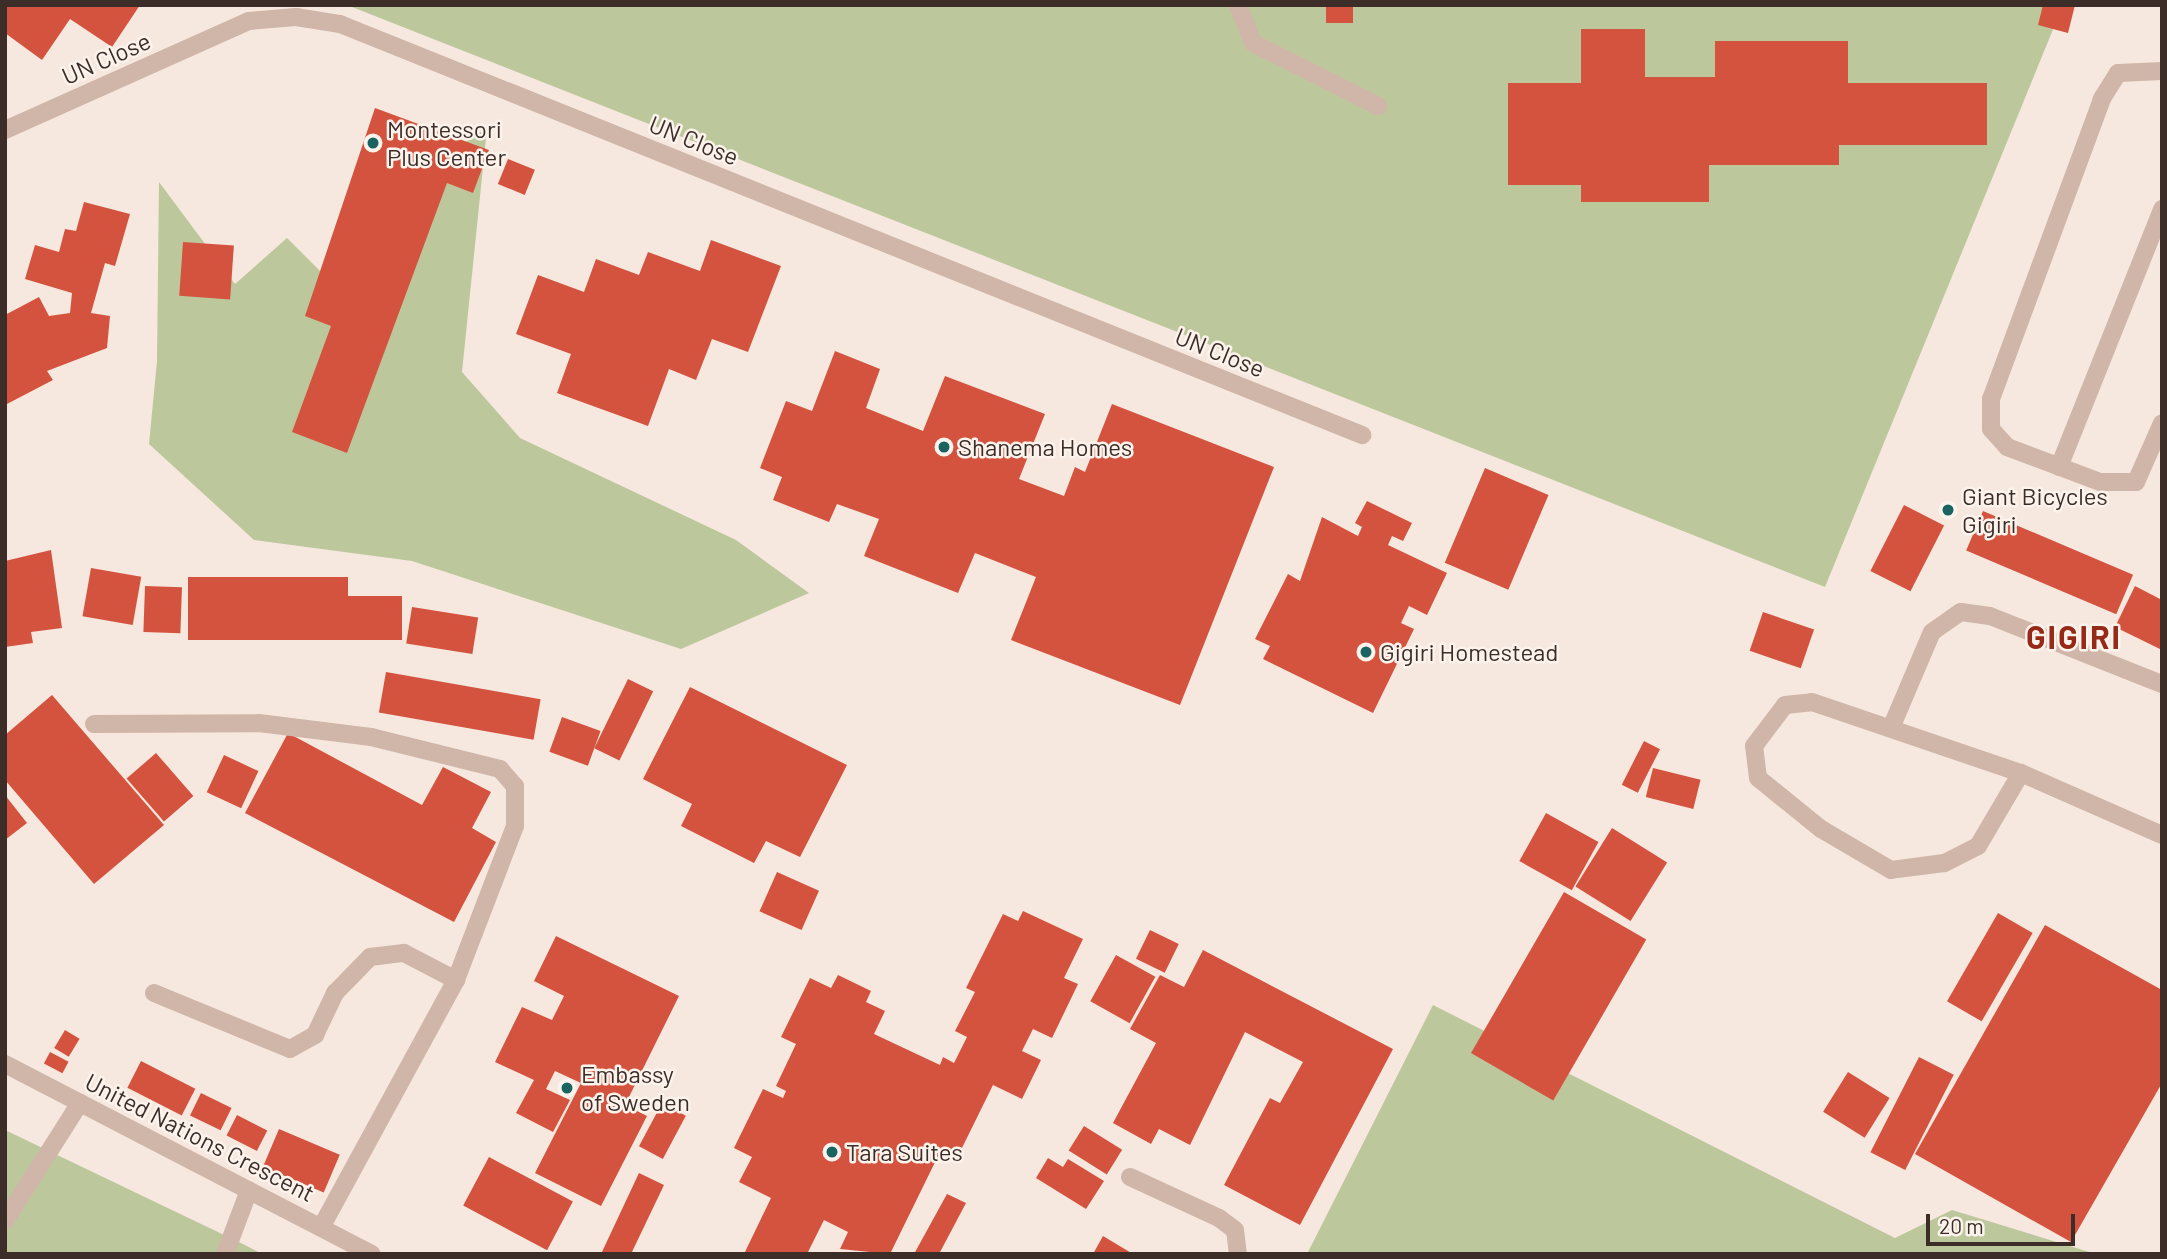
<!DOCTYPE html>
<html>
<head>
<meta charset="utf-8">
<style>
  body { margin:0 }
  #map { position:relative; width:2167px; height:1259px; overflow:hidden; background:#f6e8df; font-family:Barlow,sans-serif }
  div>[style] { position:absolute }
  .green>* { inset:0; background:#bdc79c }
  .building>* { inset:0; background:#d4533e; transform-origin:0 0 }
  .minor>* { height:18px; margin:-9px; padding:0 9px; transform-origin:9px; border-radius:9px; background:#d0b6a8 }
  .dots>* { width:19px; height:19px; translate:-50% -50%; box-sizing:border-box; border:4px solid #fcf3ec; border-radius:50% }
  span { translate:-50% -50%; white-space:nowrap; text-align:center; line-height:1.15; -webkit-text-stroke:5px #fcf3ec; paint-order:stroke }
  .street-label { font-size:24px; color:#3c2d29 }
  .poi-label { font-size:24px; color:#3c2d29 }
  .left { translate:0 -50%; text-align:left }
  .district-label { font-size:32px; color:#962917; font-weight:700; letter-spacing:2px }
  .frame { position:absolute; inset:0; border:7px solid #3c2d29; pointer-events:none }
  .scale { position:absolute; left:1926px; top:1214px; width:149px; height:32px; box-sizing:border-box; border:4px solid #3c2d29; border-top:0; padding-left:9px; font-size:21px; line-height:24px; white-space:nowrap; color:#3c2d29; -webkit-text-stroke:5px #fcf3ec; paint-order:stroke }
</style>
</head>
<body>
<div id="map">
  <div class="green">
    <i style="clip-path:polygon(347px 5px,2063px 5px,1825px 587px)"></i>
    <i style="clip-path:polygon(487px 128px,462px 372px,520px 438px,736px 540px,809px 593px,681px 649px,412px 561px,254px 540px,149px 444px,157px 361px,159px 182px,235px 284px,287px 238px,341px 292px,369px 204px)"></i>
    <i style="clip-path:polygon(1433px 1005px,1895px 1238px,1952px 1210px,2096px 1254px,1307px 1254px)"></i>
    <i style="clip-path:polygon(5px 1130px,245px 1245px,262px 1254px,5px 1254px)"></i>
  </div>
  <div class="building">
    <i style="clip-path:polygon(5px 5px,140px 5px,112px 47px,70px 19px,42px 60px,5px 33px)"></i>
    <i style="left:1326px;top:5px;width:27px;height:18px"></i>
    <i style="clip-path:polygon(2043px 5px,2075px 5px,2068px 33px,2038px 25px)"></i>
    <i style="clip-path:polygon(1581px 29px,1645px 29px,1645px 77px,1715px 77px,1715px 41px,1848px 41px,1848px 83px,1987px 83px,1987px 145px,1839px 145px,1839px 165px,1709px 165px,1709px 202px,1581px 202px,1581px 185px,1508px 185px,1508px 83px,1581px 83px)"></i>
    <i style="clip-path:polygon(375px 108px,489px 150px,473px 193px,447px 183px,347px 453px,292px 432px,331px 326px,305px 316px)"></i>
    <i style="left:508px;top:159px;width:29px;height:27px;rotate:22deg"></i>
    <i style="clip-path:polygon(84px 202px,130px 214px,115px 266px,105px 263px,91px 313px,110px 316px,107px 348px,47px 371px,53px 380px,5px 405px,5px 315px,39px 297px,49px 316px,70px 313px,72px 293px,25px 279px,35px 245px,59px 252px,65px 229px,76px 231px)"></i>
    <i style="clip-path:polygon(711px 240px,781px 266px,748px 352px,712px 339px,696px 380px,669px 369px,648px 426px,557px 393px,571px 354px,516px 334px,538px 275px,584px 292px,596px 259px,639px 275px,648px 252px,700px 271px)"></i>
    <i style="left:183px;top:242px;width:51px;height:54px;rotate:4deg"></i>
    <i style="clip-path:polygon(835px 351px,880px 369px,866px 408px,923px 431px,945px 376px,1045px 414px,1019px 479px,1064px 496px,1075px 467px,1085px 472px,1112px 404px,1274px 467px,1180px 705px,1011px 640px,1036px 577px,975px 553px,958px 593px,864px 556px,879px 519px,837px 504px,829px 522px,773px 500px,782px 477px,760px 468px,786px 401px,812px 411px)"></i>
    <i style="left:1485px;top:468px;width:69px;height:103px;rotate:23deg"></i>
    <i style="clip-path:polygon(1367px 501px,1412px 523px,1403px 541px,1392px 536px,1388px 545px,1447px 573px,1427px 615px,1409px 606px,1401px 623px,1414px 629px,1373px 713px,1263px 659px,1270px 646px,1255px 639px,1288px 574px,1300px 581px,1322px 517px,1358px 536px,1362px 527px,1355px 523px)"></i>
    <i style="left:1904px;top:505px;width:45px;height:74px;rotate:27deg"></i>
    <i style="left:1983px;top:511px;width:163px;height:43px;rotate:23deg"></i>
    <i style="clip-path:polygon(51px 550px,62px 628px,31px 632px,33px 643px,5px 647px,5px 561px)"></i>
    <i style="left:91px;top:568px;width:51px;height:49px;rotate:10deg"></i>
    <i style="clip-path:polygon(188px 577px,348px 577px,348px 596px,402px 596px,402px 640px,188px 640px)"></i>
    <i style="left:145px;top:586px;width:37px;height:46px;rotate:2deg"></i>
    <i style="clip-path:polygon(2135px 586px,2162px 600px,2162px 650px,2115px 627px)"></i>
    <i style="left:412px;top:607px;width:67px;height:37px;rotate:9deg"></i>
    <i style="left:1763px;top:612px;width:54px;height:41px;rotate:19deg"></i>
    <i style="left:386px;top:672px;width:157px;height:41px;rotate:10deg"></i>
    <i style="left:628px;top:679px;width:28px;height:77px;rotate:26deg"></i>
    <i style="clip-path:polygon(690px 687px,847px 765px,800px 857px,766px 841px,754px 863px,681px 826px,692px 804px,643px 779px)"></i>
    <i style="clip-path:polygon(52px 695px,164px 825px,94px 884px,5px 780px,5px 735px)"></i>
    <i style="left:562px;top:717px;width:41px;height:37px;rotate:20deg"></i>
    <i style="clip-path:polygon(288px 733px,422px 805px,443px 767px,491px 792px,472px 828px,496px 842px,454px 922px,245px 813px)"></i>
    <i style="left:1644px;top:741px;width:18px;height:49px;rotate:27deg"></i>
    <i style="left:156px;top:753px;width:57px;height:39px;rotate:49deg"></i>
    <i style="left:224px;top:755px;width:38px;height:41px;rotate:25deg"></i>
    <i style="left:1653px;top:768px;width:49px;height:30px;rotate:14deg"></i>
    <i style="clip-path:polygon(5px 795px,27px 823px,5px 840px)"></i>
    <i style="left:1546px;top:813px;width:60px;height:55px;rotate:29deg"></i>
    <i style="left:1612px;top:828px;width:65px;height:69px;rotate:32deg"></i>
    <i style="left:777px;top:872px;width:46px;height:43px;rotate:24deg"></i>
    <i style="left:1564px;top:892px;width:95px;height:186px;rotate:30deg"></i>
    <i style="clip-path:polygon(1023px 911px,1083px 939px,1064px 978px,1078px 984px,1052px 1038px,1033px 1029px,1022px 1051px,1041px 1060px,1022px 1099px,993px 1085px,958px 1156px,942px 1148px,890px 1254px,840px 1249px,848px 1232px,824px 1220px,807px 1254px,744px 1254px,771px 1198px,739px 1182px,752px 1157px,734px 1148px,763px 1089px,783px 1098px,786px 1091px,776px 1086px,796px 1044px,781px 1037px,810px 978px,831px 988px,838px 975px,871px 991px,866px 1002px,885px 1011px,874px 1034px,940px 1065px,943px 1057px,954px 1063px,967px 1037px,955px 1031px,975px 992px,966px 988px,1003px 914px,1018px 921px)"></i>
    <i style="left:1998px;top:913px;width:40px;height:102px;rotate:30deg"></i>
    <i style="clip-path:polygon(2045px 925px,2162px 990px,2162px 1083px,2071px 1242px,1915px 1154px)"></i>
    <i style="left:1150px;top:930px;width:32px;height:32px;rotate:26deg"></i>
    <i style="clip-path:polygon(556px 936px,679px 996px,625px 1105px,647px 1116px,601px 1206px,535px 1173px,581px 1083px,555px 1071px,546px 1089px,570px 1100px,553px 1132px,516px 1113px,534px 1080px,495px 1062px,522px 1007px,552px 1020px,564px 996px,534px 981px)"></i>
    <i style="clip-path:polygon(1203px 950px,1393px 1049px,1300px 1225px,1224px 1185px,1270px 1098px,1280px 1103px,1303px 1062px,1245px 1032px,1190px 1145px,1159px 1129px,1151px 1144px,1113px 1123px,1156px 1043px,1130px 1029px,1160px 975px,1184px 987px)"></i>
    <i style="left:1116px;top:955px;width:45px;height:53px;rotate:29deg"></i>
    <i style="left:65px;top:1030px;width:17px;height:21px;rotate:31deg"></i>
    <i style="left:50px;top:1052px;width:21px;height:13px;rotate:28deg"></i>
    <i style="left:1919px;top:1057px;width:39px;height:107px;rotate:27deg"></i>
    <i style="left:141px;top:1061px;width:61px;height:30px;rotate:27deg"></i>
    <i style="left:1848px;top:1072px;width:49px;height:47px;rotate:32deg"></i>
    <i style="left:201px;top:1093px;width:34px;height:25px;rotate:26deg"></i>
    <i style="left:662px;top:1103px;width:27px;height:49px;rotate:28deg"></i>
    <i style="left:237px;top:1115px;width:34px;height:23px;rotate:27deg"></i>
    <i style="left:1084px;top:1126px;width:45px;height:29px;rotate:32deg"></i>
    <i style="left:279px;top:1129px;width:66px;height:41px;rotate:23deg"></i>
    <i style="left:489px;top:1157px;width:95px;height:55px;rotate:28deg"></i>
    <i style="clip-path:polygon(1048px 1158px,1063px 1167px,1068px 1159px,1104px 1181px,1086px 1209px,1036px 1178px)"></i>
    <i style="clip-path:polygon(639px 1173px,664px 1185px,631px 1254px,601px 1254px)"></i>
    <i style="clip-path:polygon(947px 1194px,966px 1203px,939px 1254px,914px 1254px)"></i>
    <i style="clip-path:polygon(1103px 1236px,1133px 1254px,1093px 1254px)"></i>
  </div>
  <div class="minor">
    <i style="left:1238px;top:5px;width:41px;rotate:68.5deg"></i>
    <i style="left:1253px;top:43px;width:140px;rotate:26.7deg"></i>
    <i style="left:2162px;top:71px;width:44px;rotate:177.4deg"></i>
    <i style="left:2118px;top:73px;width:31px;rotate:122deg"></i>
    <i style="left:2102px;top:99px;width:320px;rotate:110.3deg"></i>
    <i style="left:1991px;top:399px;width:30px;rotate:90deg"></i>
    <i style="left:1991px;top:429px;width:24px;rotate:48deg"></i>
    <i style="left:2007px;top:447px;width:99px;rotate:20.6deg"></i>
    <i style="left:2100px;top:482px;width:36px"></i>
    <i style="left:2136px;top:482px;width:64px;rotate:-66.2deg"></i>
    <i style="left:5px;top:130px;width:267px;rotate:-24.1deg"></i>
    <i style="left:249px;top:21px;width:47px;rotate:-4.9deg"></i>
    <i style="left:296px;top:17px;width:45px;rotate:9deg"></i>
    <i style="left:340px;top:24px;width:1102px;rotate:21.91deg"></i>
    <i style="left:2059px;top:467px;width:278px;rotate:-68.2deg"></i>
    <i style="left:94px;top:724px;width:165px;rotate:-0.3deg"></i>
    <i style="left:259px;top:723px;width:113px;rotate:7.1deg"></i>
    <i style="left:371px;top:737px;width:133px;rotate:13.9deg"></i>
    <i style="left:500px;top:769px;width:23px;rotate:49deg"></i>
    <i style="left:515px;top:786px;width:40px;rotate:90deg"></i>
    <i style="left:515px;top:826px;width:165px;rotate:111deg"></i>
    <i style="left:456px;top:980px;width:282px;rotate:118.6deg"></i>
    <i style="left:1891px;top:728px;width:104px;rotate:-66.9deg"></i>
    <i style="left:1932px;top:632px;width:35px;rotate:-35deg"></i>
    <i style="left:1961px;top:612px;width:29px;rotate:8deg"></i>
    <i style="left:1990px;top:616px;width:185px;rotate:21.6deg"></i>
    <i style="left:2021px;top:773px;width:85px;rotate:120.5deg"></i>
    <i style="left:1978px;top:846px;width:38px;rotate:153deg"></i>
    <i style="left:1944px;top:863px;width:53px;rotate:172.5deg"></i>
    <i style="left:1891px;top:870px;width:81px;rotate:-149.6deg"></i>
    <i style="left:1821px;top:829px;width:81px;rotate:-141deg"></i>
    <i style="left:1758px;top:778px;width:32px;rotate:-97deg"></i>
    <i style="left:1754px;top:746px;width:51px;rotate:-52.9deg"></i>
    <i style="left:1785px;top:705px;width:27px;rotate:-6deg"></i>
    <i style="left:1812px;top:702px;width:221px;rotate:18.8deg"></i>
    <i style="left:2021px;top:773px;width:154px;rotate:23.7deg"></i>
    <i style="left:154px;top:993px;width:147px;rotate:22.4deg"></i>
    <i style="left:290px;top:1049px;width:29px;rotate:-29deg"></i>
    <i style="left:315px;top:1035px;width:47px;rotate:-64.5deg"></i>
    <i style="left:335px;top:993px;width:50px;rotate:-45.8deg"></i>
    <i style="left:370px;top:957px;width:34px;rotate:-7deg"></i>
    <i style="left:404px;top:953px;width:59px;rotate:27.4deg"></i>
    <i style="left:5px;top:1064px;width:413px;rotate:27.4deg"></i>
    <i style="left:1130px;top:1177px;width:98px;rotate:24.7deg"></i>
    <i style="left:1219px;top:1218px;width:20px;rotate:37deg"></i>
    <i style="left:1235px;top:1230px;width:24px;rotate:83deg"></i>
    <i style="left:5px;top:1221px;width:140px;rotate:-57.6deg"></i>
    <i style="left:225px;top:1254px;width:68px;rotate:-69.4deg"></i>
  </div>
  <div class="dots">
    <i style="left:373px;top:143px;background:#196461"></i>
    <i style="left:944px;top:447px;background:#196461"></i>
    <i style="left:1948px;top:510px;background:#196461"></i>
    <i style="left:1366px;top:652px;background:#196461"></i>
    <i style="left:567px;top:1088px;background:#196461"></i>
    <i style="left:832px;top:1152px;background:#196461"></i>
  </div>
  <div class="street-label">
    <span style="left:106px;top:58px;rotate:-24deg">UN Close</span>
    <span style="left:694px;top:140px;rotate:22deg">UN Close</span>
    <span style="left:1220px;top:352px;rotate:22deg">UN Close</span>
    <span style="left:200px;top:1137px;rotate:27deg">United Nations Crescent</span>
  </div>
  <div class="poi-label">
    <span class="left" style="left:387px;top:143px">Montessori<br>Plus Center</span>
    <span class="left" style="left:958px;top:447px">Shanema Homes</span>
    <span class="left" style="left:1962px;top:510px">Giant Bicycles<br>Gigiri</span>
    <span class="left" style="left:1380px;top:652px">Gigiri Homestead</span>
    <span class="left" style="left:581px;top:1088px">Embassy<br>of Sweden</span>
    <span class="left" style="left:846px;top:1152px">Tara Suites</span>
  </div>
  <div class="district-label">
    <span style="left:2074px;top:636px">GIGIRI</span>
  </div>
  <div class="frame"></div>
  <div class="scale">20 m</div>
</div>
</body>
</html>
